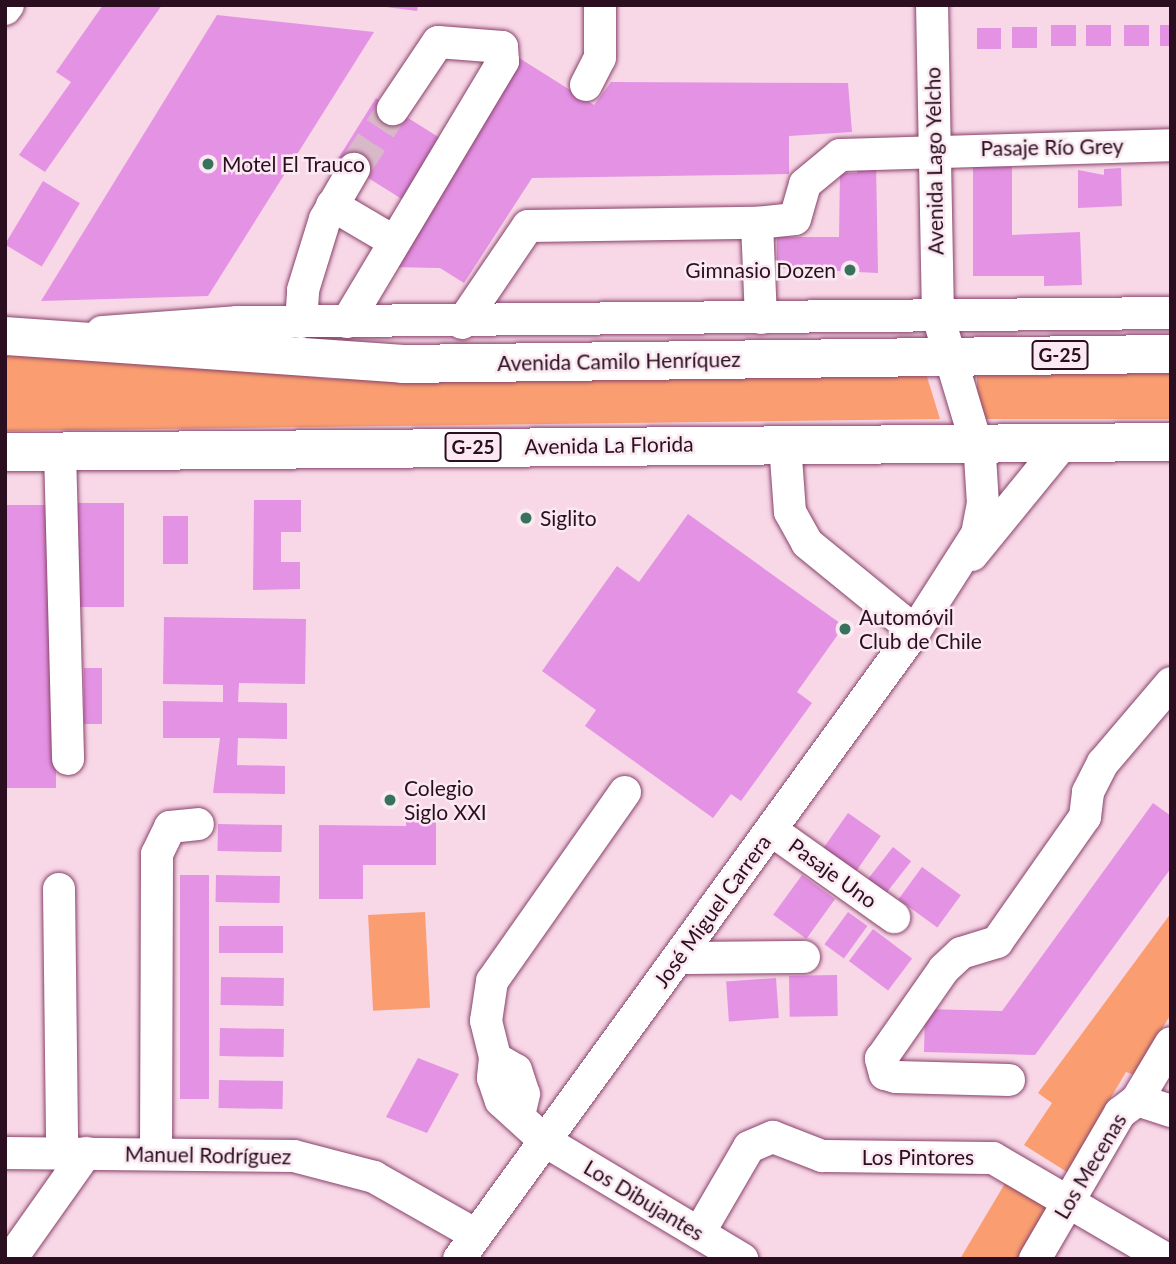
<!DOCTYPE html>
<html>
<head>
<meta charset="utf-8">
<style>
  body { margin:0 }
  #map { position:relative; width:1176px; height:1264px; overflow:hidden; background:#f8d7e7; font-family:Lato,sans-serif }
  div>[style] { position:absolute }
  .green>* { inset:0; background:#fa9e71; transform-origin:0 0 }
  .building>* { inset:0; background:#e492e4; transform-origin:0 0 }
  .minor-tunnel>* { height:32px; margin-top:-16px; transform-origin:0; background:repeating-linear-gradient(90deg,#d9b9c9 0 32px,transparent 0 48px) }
  .roads { filter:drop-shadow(0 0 2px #88426a) drop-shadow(0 0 2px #88426a) }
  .minor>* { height:32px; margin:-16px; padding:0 16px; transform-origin:16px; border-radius:16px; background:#fff }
  .major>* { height:38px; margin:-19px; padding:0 19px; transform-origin:19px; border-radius:19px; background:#fff }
  .dots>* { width:19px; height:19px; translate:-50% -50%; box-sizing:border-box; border:4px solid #fae9f1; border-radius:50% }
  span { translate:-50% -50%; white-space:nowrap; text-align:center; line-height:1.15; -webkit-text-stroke:5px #fae9f1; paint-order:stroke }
  .shield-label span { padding:2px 5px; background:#fae9f1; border:2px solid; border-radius:5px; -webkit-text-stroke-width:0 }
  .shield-label { font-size:19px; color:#2b0e1f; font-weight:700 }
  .street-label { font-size:21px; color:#2b0e1f }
  .poi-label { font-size:21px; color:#2b0e1f }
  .left { translate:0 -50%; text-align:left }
  .right { translate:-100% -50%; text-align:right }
  .frame { position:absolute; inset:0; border:7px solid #2b0e1f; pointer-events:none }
</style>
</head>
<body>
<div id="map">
  <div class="green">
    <i style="clip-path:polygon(5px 356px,177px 360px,330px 379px,924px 367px,940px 419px,5px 431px)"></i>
    <i style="left:1171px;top:366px;width:53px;height:194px;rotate:90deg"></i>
    <i style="left:425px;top:912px;width:96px;height:57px;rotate:87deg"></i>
    <i style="clip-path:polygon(1171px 913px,1171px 1014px,1134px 1075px,1126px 1072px,1067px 1172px,1024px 1145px,1052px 1103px,1038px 1093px)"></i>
    <i style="clip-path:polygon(1007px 1180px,1049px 1205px,1017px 1259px,960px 1259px)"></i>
  </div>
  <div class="building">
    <i style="clip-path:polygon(103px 5px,162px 5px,45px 172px,19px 155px,71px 82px,56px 72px)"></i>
    <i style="clip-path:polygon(371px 5px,418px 5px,417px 11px)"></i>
    <i style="clip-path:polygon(217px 15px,374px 32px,208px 296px,41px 301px)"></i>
    <i style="left:1076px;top:25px;width:21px;height:25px;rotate:90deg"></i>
    <i style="left:1086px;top:25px;width:25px;height:21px"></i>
    <i style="left:1149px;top:25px;width:21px;height:25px;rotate:90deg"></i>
    <i style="left:1160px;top:25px;width:11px;height:21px"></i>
    <i style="left:1012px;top:27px;width:25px;height:21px"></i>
    <i style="left:977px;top:28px;width:24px;height:21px"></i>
    <i style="clip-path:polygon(516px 56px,594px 105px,611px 82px,848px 83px,852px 132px,789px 136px,789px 174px,532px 178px,464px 283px,440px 268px,388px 267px)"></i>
    <i style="left:376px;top:98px;width:83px;height:72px;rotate:32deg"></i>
    <i style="clip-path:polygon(857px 163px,876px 163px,878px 273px,777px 268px,777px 237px,839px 237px,840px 173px,857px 173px)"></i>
    <i style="clip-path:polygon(973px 167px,1012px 167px,1012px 235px,1080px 232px,1082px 285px,1044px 286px,1044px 276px,973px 276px)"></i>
    <i style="clip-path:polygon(1121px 168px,1122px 206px,1078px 208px,1078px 170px,1104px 175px,1104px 169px)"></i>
    <i style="left:43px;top:181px;width:43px;height:74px;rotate:31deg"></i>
    <i style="clip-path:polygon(254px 500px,301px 500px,301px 532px,281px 532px,281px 562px,300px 562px,300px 589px,253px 590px)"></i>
    <i style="left:78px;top:503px;width:46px;height:104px"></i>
    <i style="left:5px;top:505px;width:51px;height:283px"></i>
    <i style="clip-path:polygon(688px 514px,844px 626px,797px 692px,812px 703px,741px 801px,731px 794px,713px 818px,585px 726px,596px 710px,542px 671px,617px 566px,639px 582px)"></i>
    <i style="left:163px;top:516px;width:25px;height:48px"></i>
    <i style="clip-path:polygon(164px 617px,306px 619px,305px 684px,239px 683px,238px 702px,287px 703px,287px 739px,238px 738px,237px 765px,285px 766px,285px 794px,213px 793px,220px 738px,163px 738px,163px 701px,223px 702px,223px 685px,163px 684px)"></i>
    <i style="left:84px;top:668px;width:18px;height:56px"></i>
    <i style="clip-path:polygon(1153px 803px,1171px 816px,1171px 868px,1035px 1055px,924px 1052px,925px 1009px,1002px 1011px)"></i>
    <i style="clip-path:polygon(406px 808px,436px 808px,436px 865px,363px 865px,363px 899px,319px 899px,319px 825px,406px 826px)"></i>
    <i style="left:848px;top:813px;width:40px;height:44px;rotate:35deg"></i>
    <i style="left:218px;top:824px;width:64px;height:27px;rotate:1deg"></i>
    <i style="left:893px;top:847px;width:23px;height:41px;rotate:38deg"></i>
    <i style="left:922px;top:867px;width:48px;height:40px;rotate:36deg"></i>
    <i style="left:180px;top:875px;width:29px;height:224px"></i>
    <i style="left:216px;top:875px;width:64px;height:27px;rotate:1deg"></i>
    <i style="left:802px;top:875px;width:41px;height:49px;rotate:36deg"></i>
    <i style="left:848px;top:912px;width:24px;height:40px;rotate:36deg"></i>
    <i style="left:219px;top:926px;width:64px;height:27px"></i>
    <i style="left:873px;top:929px;width:49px;height:40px;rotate:37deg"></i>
    <i style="left:837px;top:975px;width:41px;height:48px;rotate:89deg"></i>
    <i style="left:221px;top:977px;width:63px;height:28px;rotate:1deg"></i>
    <i style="left:776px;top:978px;width:40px;height:50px;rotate:86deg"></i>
    <i style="left:220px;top:1028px;width:64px;height:28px;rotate:1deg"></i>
    <i style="clip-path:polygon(418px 1058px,459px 1074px,427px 1133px,386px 1117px)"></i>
    <i style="left:219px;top:1080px;width:64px;height:28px;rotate:1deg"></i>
  </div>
  <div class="minor-tunnel">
    <i style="left:354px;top:169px;width:72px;rotate:-57deg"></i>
  </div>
  <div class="roads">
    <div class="minor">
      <i style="left:5px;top:9px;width:5px;rotate:-53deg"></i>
      <i style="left:586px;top:85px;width:30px;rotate:-63deg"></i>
      <i style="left:600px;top:58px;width:53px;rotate:-90deg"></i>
      <i style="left:332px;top:205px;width:71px;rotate:30.5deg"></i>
      <i style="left:757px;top:223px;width:38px;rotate:-6deg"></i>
      <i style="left:795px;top:219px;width:36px;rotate:-74deg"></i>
      <i style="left:805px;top:184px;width:45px;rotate:-39.6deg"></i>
      <i style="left:840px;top:155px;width:331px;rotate:-1.7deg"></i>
      <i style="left:301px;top:322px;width:32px;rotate:-86deg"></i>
      <i style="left:303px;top:290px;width:74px;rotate:-72.8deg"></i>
      <i style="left:325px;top:219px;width:58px;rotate:-59.9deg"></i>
      <i style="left:347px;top:322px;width:304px;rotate:-59.1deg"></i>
      <i style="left:503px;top:61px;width:14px;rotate:-94deg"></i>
      <i style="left:502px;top:47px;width:64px;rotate:-175.5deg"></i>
      <i style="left:438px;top:42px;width:81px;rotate:123.9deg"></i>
      <i style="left:462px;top:323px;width:117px;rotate:-55.8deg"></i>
      <i style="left:528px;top:226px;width:229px;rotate:-0.8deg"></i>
      <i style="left:757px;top:223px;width:95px;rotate:87.6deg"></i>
      <i style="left:102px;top:332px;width:135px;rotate:-4.2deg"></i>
      <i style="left:237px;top:322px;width:934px;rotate:-0.55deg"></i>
      <i style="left:785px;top:444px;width:68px;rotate:85.8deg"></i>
      <i style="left:790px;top:512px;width:35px;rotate:61deg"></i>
      <i style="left:807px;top:543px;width:139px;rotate:39.2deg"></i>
      <i style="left:60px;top:451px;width:308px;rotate:88.5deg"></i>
      <i style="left:972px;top:555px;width:147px;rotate:-50.8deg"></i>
      <i style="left:625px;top:792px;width:231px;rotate:125.1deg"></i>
      <i style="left:492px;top:981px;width:40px;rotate:98.5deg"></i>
      <i style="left:486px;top:1021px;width:38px;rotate:76deg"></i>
      <i style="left:495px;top:1058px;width:20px;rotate:96deg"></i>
      <i style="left:493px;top:1078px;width:24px;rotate:71deg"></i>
      <i style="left:501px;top:1101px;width:59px;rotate:42.3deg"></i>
      <i style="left:545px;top:1141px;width:230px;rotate:30.9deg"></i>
      <i style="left:771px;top:830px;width:151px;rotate:35.3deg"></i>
      <i style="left:59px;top:889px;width:264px;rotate:89.3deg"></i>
      <i style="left:678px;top:958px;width:126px;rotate:-0.5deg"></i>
      <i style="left:495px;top:1058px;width:24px;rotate:30deg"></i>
      <i style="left:516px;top:1070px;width:25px;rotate:72deg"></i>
      <i style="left:524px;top:1094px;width:22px;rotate:103deg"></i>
      <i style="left:1009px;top:1080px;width:113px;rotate:-178.5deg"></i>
      <i style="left:896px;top:1077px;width:11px;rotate:-165deg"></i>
      <i style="left:885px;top:1074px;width:16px;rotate:-105deg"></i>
      <i style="left:881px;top:1059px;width:110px;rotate:-55deg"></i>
      <i style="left:944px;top:969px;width:23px;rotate:-43deg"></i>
      <i style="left:961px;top:953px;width:38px;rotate:-17deg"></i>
      <i style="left:997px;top:942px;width:153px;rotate:-54.9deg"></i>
      <i style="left:1085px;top:817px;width:25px;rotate:-83deg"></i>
      <i style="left:1088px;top:792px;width:33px;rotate:-63deg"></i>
      <i style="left:1103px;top:763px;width:105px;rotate:-49.6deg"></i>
      <i style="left:1137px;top:1100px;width:36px;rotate:18deg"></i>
      <i style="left:5px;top:1153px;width:289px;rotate:0.6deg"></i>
      <i style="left:294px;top:1156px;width:83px;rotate:14.7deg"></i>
      <i style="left:374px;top:1177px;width:117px;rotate:29.6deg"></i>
      <i style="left:156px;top:1153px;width:299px;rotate:-89.8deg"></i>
      <i style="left:157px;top:854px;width:30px;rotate:-64deg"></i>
      <i style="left:170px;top:827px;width:28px;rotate:-6deg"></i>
      <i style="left:699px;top:1233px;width:99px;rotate:-59.8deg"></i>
      <i style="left:749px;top:1147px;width:26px;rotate:-23deg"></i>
      <i style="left:773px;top:1137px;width:53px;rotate:21.2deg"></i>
      <i style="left:822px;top:1156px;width:171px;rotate:0.7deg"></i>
      <i style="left:993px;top:1158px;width:200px;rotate:30.3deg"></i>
      <i style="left:11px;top:1259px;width:130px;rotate:-54.7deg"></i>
      <i style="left:459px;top:1259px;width:776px;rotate:-54.02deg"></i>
      <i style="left:915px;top:631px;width:115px;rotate:-57.4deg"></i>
      <i style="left:977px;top:534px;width:31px;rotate:-79deg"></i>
      <i style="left:983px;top:504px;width:48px;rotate:-93.6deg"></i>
      <i style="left:980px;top:456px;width:146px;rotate:-106.7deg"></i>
      <i style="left:938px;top:316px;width:311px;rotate:-91.1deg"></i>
      <i style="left:1035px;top:1259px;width:169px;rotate:-59.8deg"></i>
      <i style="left:1120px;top:1113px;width:21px;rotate:-37deg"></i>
      <i style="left:1137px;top:1100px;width:66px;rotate:-59.2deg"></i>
    </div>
    <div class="major">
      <i style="left:5px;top:336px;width:398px;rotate:4deg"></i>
      <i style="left:402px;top:364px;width:769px;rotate:-0.75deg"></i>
      <i style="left:5px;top:452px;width:1166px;rotate:-0.49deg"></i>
    </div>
  </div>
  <div class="dots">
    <i style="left:208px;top:164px;background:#37725c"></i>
    <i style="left:850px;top:270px;background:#37725c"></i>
    <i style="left:526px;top:518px;background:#37725c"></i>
    <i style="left:845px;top:629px;background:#37725c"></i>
    <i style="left:390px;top:800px;background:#37725c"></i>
  </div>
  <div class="shield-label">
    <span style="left:1060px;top:355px">G-25</span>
    <span style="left:473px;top:447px">G-25</span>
  </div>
  <div class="street-label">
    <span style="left:1052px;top:147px;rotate:-1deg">Pasaje Río Grey</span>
    <span style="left:934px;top:161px;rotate:-91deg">Avenida Lago Yelcho</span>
    <span style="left:619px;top:361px;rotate:-1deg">Avenida Camilo Henríquez</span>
    <span style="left:609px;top:445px;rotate:-1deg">Avenida La Florida</span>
    <span style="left:833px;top:873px;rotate:36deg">Pasaje Uno</span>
    <span style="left:712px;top:911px;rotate:-54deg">José Miguel Carrera</span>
    <span style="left:208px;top:1155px;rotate:1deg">Manuel Rodríguez</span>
    <span style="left:918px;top:1157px">Los Pintores</span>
    <span style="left:1090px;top:1166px;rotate:-59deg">Los Mecenas</span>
    <span style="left:644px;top:1200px;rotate:31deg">Los Dibujantes</span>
  </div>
  <div class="poi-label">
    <span class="left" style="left:222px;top:164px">Motel El Trauco</span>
    <span class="right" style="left:836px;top:270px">Gimnasio Dozen</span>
    <span class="left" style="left:540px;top:518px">Siglito</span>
    <span class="left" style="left:859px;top:629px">Automóvil<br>Club de Chile</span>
    <span class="left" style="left:404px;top:800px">Colegio<br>Siglo XXI</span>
  </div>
  <div class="frame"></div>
</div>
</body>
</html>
